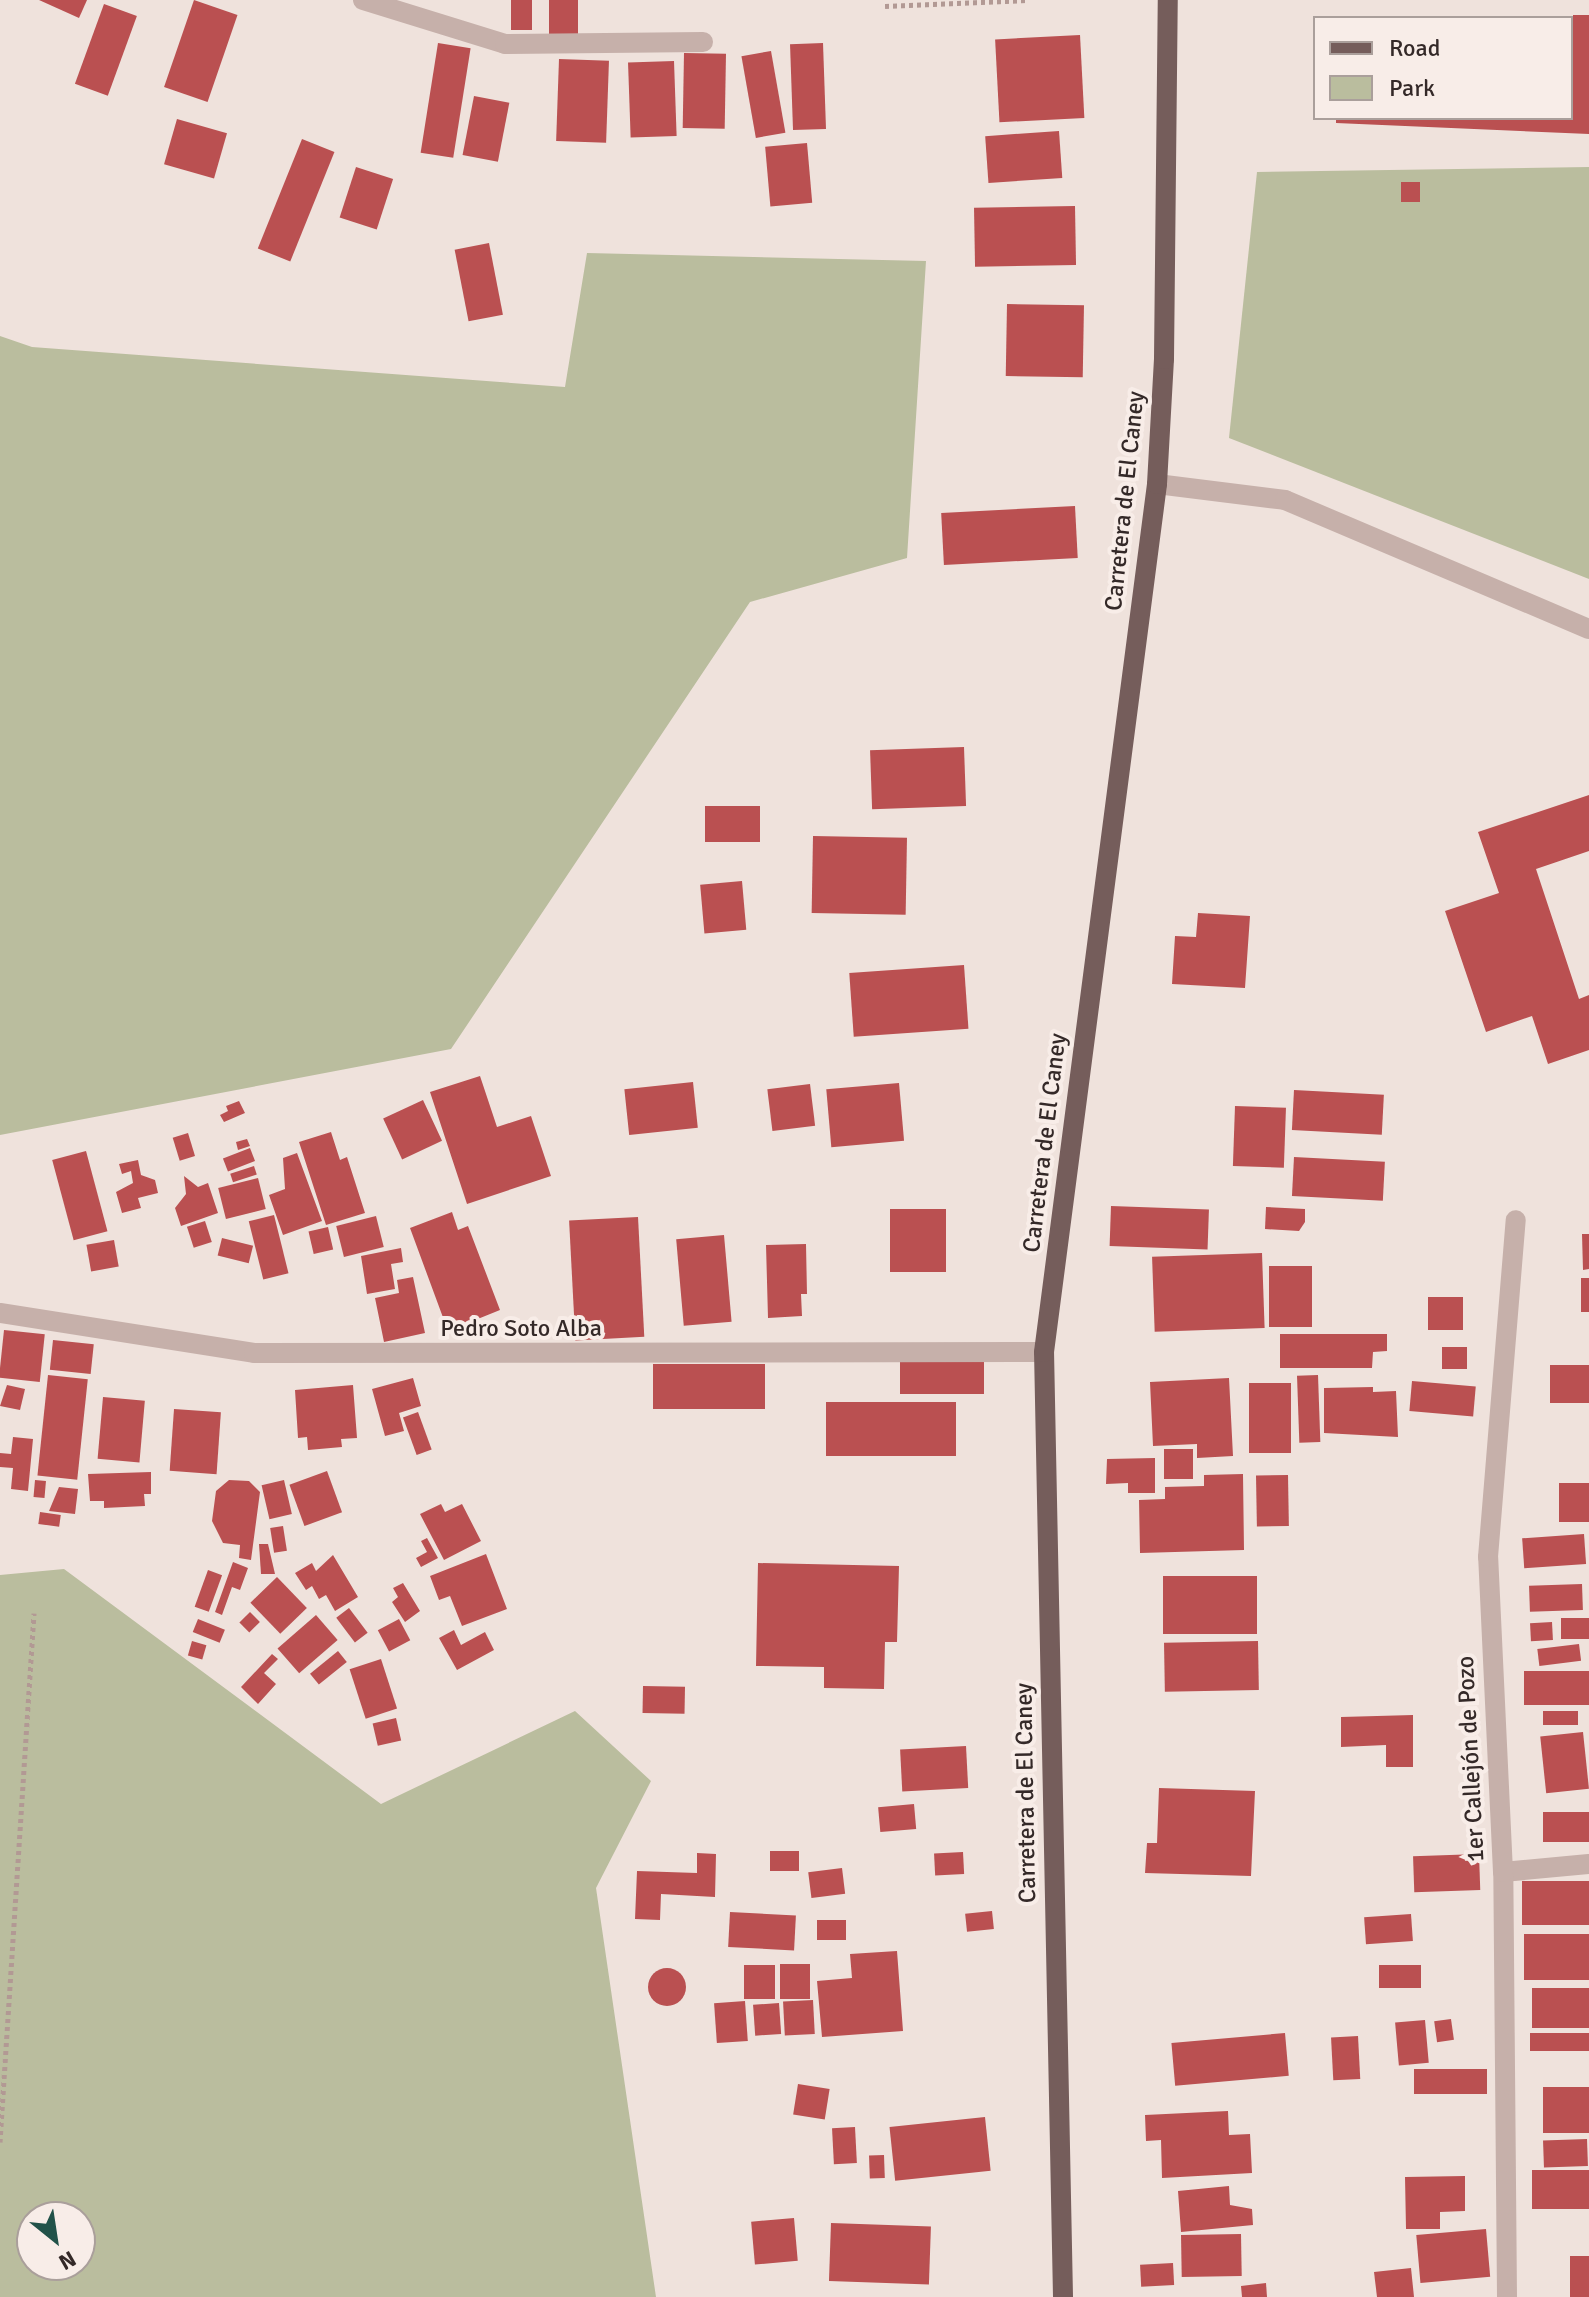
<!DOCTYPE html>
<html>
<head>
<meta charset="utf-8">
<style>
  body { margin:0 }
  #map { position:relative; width:1589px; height:2297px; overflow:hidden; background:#efe2dc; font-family:Signika,sans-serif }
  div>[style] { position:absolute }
  .green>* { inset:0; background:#babd9e }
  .building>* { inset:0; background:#ba5051; transform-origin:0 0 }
  .round { border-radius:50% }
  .path>* { height:5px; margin-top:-2.5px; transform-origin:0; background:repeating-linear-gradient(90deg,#b29994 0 4px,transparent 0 8px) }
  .minor>* { height:20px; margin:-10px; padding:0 10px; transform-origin:10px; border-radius:10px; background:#c6b0aa }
  .major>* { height:20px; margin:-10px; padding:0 10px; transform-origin:10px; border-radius:10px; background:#755d5b }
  span { translate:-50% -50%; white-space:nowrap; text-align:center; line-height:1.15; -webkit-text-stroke:8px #f8ede8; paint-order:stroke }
  .street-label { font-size:24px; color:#342928 }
  .legend { position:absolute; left:1313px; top:16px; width:260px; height:104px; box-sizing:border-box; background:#f8ede8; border:2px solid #aa9f9b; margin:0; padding:10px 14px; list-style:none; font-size:24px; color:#342928 }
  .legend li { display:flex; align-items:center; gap:16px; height:40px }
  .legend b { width:40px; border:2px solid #aa9f9b }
  .north { position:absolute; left:16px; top:2201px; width:80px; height:80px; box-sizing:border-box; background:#f8ede8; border:2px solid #aa9f9b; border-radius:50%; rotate:150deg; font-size:22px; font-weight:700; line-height:32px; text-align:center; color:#342928 }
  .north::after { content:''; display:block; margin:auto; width:28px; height:36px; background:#225249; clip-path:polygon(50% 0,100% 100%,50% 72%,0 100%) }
</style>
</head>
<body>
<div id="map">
  <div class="green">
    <i style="clip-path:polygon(1589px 167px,1589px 579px,1229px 438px,1257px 172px)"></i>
    <i style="clip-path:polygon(587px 253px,926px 261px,907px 558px,750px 602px,451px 1049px,0 1135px,0 336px,32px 347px,565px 387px)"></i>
    <i style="clip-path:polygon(evenodd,64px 1569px,381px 1804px,575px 1711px,651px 1781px,596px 1888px,656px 2297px,0 2297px,0 1575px,64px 1569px,80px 2217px,80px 2265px,32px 2265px,32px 2217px,80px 2217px)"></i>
  </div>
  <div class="building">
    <i style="clip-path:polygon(39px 0,87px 0,79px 18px)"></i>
    <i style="left:194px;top:0;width:46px;height:92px;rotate:19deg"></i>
    <i style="left:511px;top:0;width:21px;height:30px"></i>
    <i style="left:549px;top:0;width:29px;height:34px"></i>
    <i style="left:104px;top:4px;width:35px;height:85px;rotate:20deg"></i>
    <i style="clip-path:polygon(1573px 15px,1589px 15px,1589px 134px,1336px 123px,1336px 118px,1571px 118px)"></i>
    <i style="left:1080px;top:35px;width:83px;height:85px;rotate:87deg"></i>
    <i style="left:438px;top:43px;width:33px;height:111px;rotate:9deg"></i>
    <i style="left:823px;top:43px;width:86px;height:33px;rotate:88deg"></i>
    <i style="left:771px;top:51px;width:83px;height:30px;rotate:80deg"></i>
    <i style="left:684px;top:53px;width:42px;height:75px;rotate:1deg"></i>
    <i style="left:559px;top:59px;width:50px;height:82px;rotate:2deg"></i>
    <i style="left:674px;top:61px;width:75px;height:46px;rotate:88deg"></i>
    <i style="left:474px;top:96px;width:36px;height:60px;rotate:11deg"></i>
    <i style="left:177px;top:119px;width:52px;height:47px;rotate:16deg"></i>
    <i style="left:1059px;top:131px;width:47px;height:74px;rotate:86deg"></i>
    <i style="left:302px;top:139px;width:35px;height:118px;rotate:22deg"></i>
    <i style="left:807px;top:143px;width:60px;height:42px;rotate:85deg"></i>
    <i style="left:356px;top:167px;width:39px;height:53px;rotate:18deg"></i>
    <i style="left:1401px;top:182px;width:19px;height:20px"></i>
    <i style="left:1075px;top:206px;width:59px;height:101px;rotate:89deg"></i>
    <i style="left:489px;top:243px;width:73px;height:35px;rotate:79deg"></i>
    <i style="left:1007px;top:304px;width:77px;height:72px;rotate:1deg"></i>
    <i style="left:1075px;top:506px;width:52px;height:134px;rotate:87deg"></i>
    <i style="left:964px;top:747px;width:59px;height:94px;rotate:88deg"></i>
    <i style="clip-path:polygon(1589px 795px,1589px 851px,1536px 869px,1579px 999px,1589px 995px,1589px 1050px,1548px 1064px,1532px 1016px,1486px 1032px,1445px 911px,1499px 893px,1478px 832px)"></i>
    <i style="left:705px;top:806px;width:55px;height:36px"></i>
    <i style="left:813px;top:836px;width:94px;height:77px;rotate:1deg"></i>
    <i style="left:742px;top:881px;width:49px;height:42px;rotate:85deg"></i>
    <i style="clip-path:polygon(1198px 913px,1250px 916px,1245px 988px,1172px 984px,1175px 936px,1196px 937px)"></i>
    <i style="left:964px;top:965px;width:64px;height:115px;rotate:86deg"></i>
    <i style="clip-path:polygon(480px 1076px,497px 1127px,531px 1116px,551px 1176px,467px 1204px,430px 1092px)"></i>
    <i style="left:693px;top:1082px;width:46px;height:69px;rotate:84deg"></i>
    <i style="left:899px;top:1083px;width:58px;height:73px;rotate:85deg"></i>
    <i style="left:810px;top:1084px;width:42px;height:43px;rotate:83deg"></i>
    <i style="left:1294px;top:1090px;width:90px;height:40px;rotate:3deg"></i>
    <i style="left:423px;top:1100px;width:45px;height:44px;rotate:65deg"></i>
    <i style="clip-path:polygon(239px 1101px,245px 1113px,224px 1122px,220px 1115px,228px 1111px,226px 1106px)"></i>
    <i style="left:1235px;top:1106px;width:51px;height:60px;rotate:2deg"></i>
    <i style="clip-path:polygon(331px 1132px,340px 1160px,347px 1157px,365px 1213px,326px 1225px,299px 1142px)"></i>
    <i style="left:188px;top:1133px;width:24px;height:16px;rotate:73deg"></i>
    <i style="clip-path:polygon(247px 1139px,250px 1146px,238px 1150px,236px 1142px)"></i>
    <i style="left:250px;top:1148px;width:14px;height:29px;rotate:69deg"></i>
    <i style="left:86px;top:1151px;width:83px;height:35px;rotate:75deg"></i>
    <i style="clip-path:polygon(297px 1153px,322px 1221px,283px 1235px,269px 1195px,285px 1189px,283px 1158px)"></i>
    <i style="left:1294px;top:1157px;width:91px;height:39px;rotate:3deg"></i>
    <i style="clip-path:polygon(138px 1160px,141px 1175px,155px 1180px,158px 1193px,138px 1198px,141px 1208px,122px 1213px,116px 1192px,133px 1183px,131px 1171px,122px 1174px,119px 1164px)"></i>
    <i style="left:254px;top:1166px;width:9px;height:25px;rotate:72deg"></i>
    <i style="clip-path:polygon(184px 1176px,198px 1187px,208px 1183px,218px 1213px,181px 1226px,175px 1208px,186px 1194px)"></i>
    <i style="left:258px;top:1178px;width:32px;height:41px;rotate:76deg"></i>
    <i style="left:1111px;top:1206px;width:98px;height:40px;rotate:2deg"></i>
    <i style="clip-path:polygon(1266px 1207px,1305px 1209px,1305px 1222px,1299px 1231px,1265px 1229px)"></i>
    <i style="left:890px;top:1209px;width:56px;height:63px"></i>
    <i style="clip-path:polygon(452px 1212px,458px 1230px,468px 1226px,500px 1310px,448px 1331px,410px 1228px)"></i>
    <i style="left:274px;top:1215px;width:60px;height:26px;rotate:76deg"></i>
    <i style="left:376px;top:1216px;width:32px;height:41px;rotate:76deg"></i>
    <i style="left:638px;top:1217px;width:120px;height:69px;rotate:87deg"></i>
    <i style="left:205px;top:1221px;width:22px;height:19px;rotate:72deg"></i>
    <i style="left:328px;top:1227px;width:23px;height:20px;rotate:77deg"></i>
    <i style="clip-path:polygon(1582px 1234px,1589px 1234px,1589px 1269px,1583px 1270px)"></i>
    <i style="left:724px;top:1235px;width:87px;height:48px;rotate:85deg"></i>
    <i style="left:222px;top:1238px;width:32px;height:18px;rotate:14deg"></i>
    <i style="left:114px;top:1240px;width:27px;height:28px;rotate:80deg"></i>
    <i style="clip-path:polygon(806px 1244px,807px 1294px,801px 1294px,802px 1316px,768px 1318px,766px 1245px)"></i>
    <i style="clip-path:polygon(401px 1248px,403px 1262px,391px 1264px,395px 1289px,367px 1294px,361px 1256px)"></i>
    <i style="left:1262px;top:1253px;width:75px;height:110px;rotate:88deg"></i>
    <i style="left:1269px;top:1266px;width:43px;height:61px"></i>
    <i style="clip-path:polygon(413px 1277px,425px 1333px,384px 1342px,375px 1298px,399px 1293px,397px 1280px)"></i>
    <i style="left:1581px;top:1278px;width:8px;height:34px"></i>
    <i style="left:1463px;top:1297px;width:33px;height:35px;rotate:90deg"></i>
    <i style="left:4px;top:1330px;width:41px;height:48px;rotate:6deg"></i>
    <i style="clip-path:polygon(1280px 1334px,1387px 1334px,1387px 1351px,1373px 1352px,1372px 1368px,1280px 1368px)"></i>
    <i style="left:53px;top:1340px;width:41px;height:30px;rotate:6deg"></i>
    <i style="left:1442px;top:1347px;width:25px;height:22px"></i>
    <i style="left:900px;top:1358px;width:84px;height:36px"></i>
    <i style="left:765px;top:1364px;width:45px;height:112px;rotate:90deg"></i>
    <i style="left:1589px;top:1365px;width:38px;height:39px;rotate:90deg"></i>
    <i style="left:48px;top:1375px;width:40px;height:101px;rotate:6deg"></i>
    <i style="left:1318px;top:1375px;width:67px;height:21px;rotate:88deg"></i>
    <i style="clip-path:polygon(413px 1378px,421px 1406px,399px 1413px,404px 1431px,385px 1436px,372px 1389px)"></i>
    <i style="clip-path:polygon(1229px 1378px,1233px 1456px,1197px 1458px,1197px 1444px,1153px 1446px,1150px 1382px)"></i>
    <i style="left:1412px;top:1381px;width:64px;height:30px;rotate:5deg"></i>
    <i style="left:1291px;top:1383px;width:70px;height:42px;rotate:90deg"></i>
    <i style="clip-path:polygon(7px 1385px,25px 1389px,20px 1410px,0 1406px)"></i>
    <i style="clip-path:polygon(353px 1385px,357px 1438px,341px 1439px,342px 1447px,308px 1450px,307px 1437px,298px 1438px,295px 1390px)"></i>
    <i style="clip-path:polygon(1373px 1387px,1373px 1392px,1396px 1391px,1398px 1437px,1324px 1433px,1324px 1388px)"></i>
    <i style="left:103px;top:1397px;width:42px;height:62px;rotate:5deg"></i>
    <i style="left:956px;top:1402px;width:54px;height:130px;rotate:90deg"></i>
    <i style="left:174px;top:1409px;width:47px;height:62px;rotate:4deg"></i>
    <i style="left:418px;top:1412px;width:40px;height:16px;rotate:70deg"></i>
    <i style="clip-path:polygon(13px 1437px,33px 1439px,28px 1491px,11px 1489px,13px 1468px,0 1467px,0 1453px,11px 1454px)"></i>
    <i style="left:1164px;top:1449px;width:29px;height:30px"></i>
    <i style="clip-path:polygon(1155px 1458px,1155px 1493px,1128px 1493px,1128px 1483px,1106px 1484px,1107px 1459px)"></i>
    <i style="left:327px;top:1471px;width:44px;height:40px;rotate:70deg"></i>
    <i style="clip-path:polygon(151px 1472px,151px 1494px,144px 1494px,145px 1506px,104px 1508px,104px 1501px,90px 1501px,88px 1474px)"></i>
    <i style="clip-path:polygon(1243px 1474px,1244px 1550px,1140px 1553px,1139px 1500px,1165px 1499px,1165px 1487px,1204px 1486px,1204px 1475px)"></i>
    <i style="left:1288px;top:1475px;width:51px;height:32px;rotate:89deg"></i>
    <i style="left:35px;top:1480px;width:11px;height:17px;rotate:5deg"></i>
    <i style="clip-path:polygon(229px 1480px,249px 1481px,260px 1492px,251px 1560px,239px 1558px,240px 1545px,223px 1543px,212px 1521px,216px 1491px)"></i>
    <i style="left:284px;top:1480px;width:35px;height:23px;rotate:77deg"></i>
    <i style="left:1589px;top:1483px;width:39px;height:30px;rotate:90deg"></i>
    <i style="clip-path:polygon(59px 1487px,78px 1489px,75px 1514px,49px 1511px)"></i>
    <i style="clip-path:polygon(441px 1504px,445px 1512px,462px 1504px,481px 1541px,444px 1560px,420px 1514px)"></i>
    <i style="left:40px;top:1512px;width:21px;height:12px;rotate:8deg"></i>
    <i style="left:283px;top:1526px;width:25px;height:13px;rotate:81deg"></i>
    <i style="left:1584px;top:1534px;width:30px;height:62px;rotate:86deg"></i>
    <i style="clip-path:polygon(427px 1538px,438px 1558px,421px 1567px,416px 1558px,427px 1552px,421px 1541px)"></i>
    <i style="clip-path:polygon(259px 1544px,268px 1544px,275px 1574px,261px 1574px)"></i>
    <i style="clip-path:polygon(486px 1554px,507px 1609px,462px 1626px,450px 1596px,439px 1600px,430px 1576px)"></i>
    <i style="clip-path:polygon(333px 1555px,358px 1597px,335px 1611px,326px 1595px,319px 1599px,312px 1586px,306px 1590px,295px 1573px,312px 1563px,316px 1571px)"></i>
    <i style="clip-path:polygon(233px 1562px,248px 1568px,240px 1590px,232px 1587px,222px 1615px,215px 1612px)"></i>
    <i style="clip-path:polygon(758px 1563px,899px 1566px,897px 1642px,885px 1642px,884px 1689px,824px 1688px,824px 1667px,756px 1666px)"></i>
    <i style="left:208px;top:1570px;width:15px;height:39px;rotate:20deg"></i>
    <i style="left:1257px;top:1576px;width:58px;height:94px;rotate:90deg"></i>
    <i style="left:277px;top:1577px;width:43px;height:37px;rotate:46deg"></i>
    <i style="clip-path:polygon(403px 1583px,420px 1611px,405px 1622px,392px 1602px,398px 1597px,393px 1588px)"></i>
    <i style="left:1582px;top:1584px;width:26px;height:53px;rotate:88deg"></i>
    <i style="left:349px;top:1608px;width:31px;height:16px;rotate:53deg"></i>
    <i style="left:250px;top:1612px;width:14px;height:15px;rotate:45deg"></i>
    <i style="left:316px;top:1615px;width:33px;height:51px;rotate:49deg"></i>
    <i style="left:1589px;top:1618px;width:21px;height:28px;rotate:90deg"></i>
    <i style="left:198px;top:1619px;width:29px;height:14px;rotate:22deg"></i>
    <i style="left:399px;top:1619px;width:24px;height:24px;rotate:62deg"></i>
    <i style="left:1552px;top:1622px;width:18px;height:22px;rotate:87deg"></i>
    <i style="clip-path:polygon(454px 1630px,461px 1645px,485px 1632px,494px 1650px,457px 1670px,439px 1638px)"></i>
    <i style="left:192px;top:1641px;width:15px;height:15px;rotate:16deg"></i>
    <i style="left:1258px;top:1641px;width:49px;height:94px;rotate:89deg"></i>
    <i style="left:1579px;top:1644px;width:17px;height:42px;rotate:83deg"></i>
    <i style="left:338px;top:1651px;width:14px;height:36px;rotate:51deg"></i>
    <i style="clip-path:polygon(272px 1654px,278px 1659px,264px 1673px,276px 1684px,258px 1704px,241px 1687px)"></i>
    <i style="left:381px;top:1659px;width:52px;height:33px;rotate:72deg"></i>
    <i style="left:1589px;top:1671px;width:34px;height:65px;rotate:90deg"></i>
    <i style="left:643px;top:1686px;width:42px;height:27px;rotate:1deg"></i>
    <i style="left:1543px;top:1711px;width:35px;height:14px"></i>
    <i style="clip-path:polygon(1413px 1715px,1413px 1767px,1386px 1767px,1386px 1745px,1341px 1747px,1341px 1717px)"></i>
    <i style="left:396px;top:1718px;width:23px;height:24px;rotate:77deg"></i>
    <i style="left:1583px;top:1732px;width:57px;height:43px;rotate:84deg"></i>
    <i style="left:966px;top:1746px;width:42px;height:66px;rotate:87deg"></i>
    <i style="clip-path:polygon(1159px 1788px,1255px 1791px,1251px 1876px,1145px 1873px,1147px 1843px,1157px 1843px)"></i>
    <i style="left:914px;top:1804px;width:25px;height:36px;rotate:85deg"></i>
    <i style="left:1589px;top:1812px;width:30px;height:46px;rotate:90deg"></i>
    <i style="left:770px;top:1851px;width:29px;height:20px"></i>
    <i style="left:963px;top:1852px;width:22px;height:29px;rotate:87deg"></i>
    <i style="clip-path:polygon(697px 1853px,716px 1854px,715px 1897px,661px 1894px,660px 1920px,635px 1919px,637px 1871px,697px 1873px)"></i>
    <i style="left:1479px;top:1854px;width:36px;height:66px;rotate:88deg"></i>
    <i style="left:842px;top:1868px;width:26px;height:34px;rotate:83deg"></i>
    <i style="left:1522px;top:1881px;width:67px;height:44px"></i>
    <i style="left:992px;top:1911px;width:18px;height:27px;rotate:84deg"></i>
    <i style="left:730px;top:1912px;width:66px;height:35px;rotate:3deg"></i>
    <i style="left:1411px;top:1914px;width:27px;height:47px;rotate:86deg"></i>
    <i style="left:817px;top:1920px;width:29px;height:20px"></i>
    <i style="left:1589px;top:1934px;width:46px;height:65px;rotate:90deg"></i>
    <i style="clip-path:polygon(897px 1951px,903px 2031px,822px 2037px,817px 1981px,852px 1978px,850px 1954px)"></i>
    <i style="left:780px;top:1964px;width:30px;height:35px"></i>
    <i style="left:775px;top:1965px;width:34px;height:31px;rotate:90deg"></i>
    <i style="left:1379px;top:1965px;width:42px;height:23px"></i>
    <i class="round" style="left:648px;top:1968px;width:38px;height:38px"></i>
    <i style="left:1589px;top:1988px;width:40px;height:57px;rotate:90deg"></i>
    <i style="left:813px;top:2000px;width:34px;height:30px;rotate:87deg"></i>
    <i style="left:745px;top:2001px;width:40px;height:31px;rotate:86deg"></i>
    <i style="left:779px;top:2003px;width:31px;height:26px;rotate:86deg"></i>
    <i style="left:1451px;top:2019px;width:21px;height:17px;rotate:82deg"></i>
    <i style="left:1425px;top:2020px;width:43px;height:30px;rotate:85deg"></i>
    <i style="left:1285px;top:2033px;width:43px;height:114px;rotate:85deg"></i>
    <i style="left:1589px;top:2033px;width:18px;height:59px;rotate:90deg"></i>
    <i style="left:1358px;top:2036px;width:43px;height:27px;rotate:87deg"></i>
    <i style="left:1487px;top:2069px;width:25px;height:73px;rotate:90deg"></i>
    <i style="left:798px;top:2084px;width:32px;height:31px;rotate:9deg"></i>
    <i style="left:1589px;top:2087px;width:46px;height:46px;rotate:90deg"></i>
    <i style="clip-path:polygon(1228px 2111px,1229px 2135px,1250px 2134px,1252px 2173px,1162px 2178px,1161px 2140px,1146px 2141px,1145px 2115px)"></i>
    <i style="left:985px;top:2117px;width:54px;height:96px;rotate:84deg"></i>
    <i style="left:855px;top:2127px;width:36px;height:23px;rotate:87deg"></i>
    <i style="left:1587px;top:2139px;width:27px;height:44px;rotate:88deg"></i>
    <i style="left:884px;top:2155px;width:23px;height:15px;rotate:88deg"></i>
    <i style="left:1589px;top:2170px;width:39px;height:57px;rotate:90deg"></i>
    <i style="clip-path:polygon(1465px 2176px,1465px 2211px,1440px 2212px,1440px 2229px,1406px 2229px,1405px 2177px)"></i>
    <i style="clip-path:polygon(1229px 2186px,1230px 2205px,1252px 2209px,1253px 2225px,1181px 2232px,1178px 2191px)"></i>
    <i style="left:794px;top:2218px;width:43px;height:43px;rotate:85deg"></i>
    <i style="left:831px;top:2223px;width:100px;height:58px;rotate:2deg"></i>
    <i style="left:1486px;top:2229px;width:48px;height:70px;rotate:85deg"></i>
    <i style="left:1241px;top:2234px;width:42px;height:60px;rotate:89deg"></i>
    <i style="left:1589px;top:2256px;width:41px;height:19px;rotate:90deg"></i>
    <i style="left:1173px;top:2263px;width:22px;height:33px;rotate:87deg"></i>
    <i style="clip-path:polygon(1411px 2268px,1414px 2297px,1377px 2297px,1374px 2272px)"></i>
    <i style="clip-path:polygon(1266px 2283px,1267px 2297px,1242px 2297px,1241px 2286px)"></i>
  </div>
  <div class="path">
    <i style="left:885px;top:6px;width:142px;rotate:-2.4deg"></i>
    <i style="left:0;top:2142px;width:530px;rotate:-86.32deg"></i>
  </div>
  <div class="minor">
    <i style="left:363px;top:0;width:149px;rotate:17.2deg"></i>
    <i style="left:505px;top:44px;width:198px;rotate:-0.6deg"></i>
    <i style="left:1157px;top:484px;width:129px;rotate:7.1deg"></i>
    <i style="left:1285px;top:500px;width:330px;rotate:23deg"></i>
    <i style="left:0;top:1313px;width:257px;rotate:8.9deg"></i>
    <i style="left:254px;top:1353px;width:790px;rotate:-0.07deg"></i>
    <i style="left:1503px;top:1872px;width:86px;rotate:-5.3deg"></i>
    <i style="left:1507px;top:2297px;width:425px;rotate:-90.5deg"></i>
    <i style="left:1503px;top:1872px;width:315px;rotate:-92.7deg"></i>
    <i style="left:1488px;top:1557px;width:338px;rotate:-85.3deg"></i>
  </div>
  <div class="major">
    <i style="left:1063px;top:2297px;width:945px;rotate:-91.15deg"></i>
    <i style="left:1044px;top:1352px;width:875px;rotate:-82.58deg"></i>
    <i style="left:1157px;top:484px;width:125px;rotate:-86.8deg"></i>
    <i style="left:1164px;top:359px;width:359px;rotate:-89.4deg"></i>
  </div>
  <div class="street-label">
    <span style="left:1125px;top:501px;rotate:-84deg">Carretera de El Caney</span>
    <span style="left:1045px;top:1143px;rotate:-83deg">Carretera de El Caney</span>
    <span style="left:521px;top:1329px">Pedro Soto Alba</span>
    <span style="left:1471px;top:1759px;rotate:-93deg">1er Callejón de Pozo</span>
    <span style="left:1026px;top:1793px;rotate:-91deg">Carretera de El Caney</span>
  </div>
  <ul class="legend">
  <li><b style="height:10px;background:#755d5b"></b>Road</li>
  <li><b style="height:22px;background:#babd9e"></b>Park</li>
  </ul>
  <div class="north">N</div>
</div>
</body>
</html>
